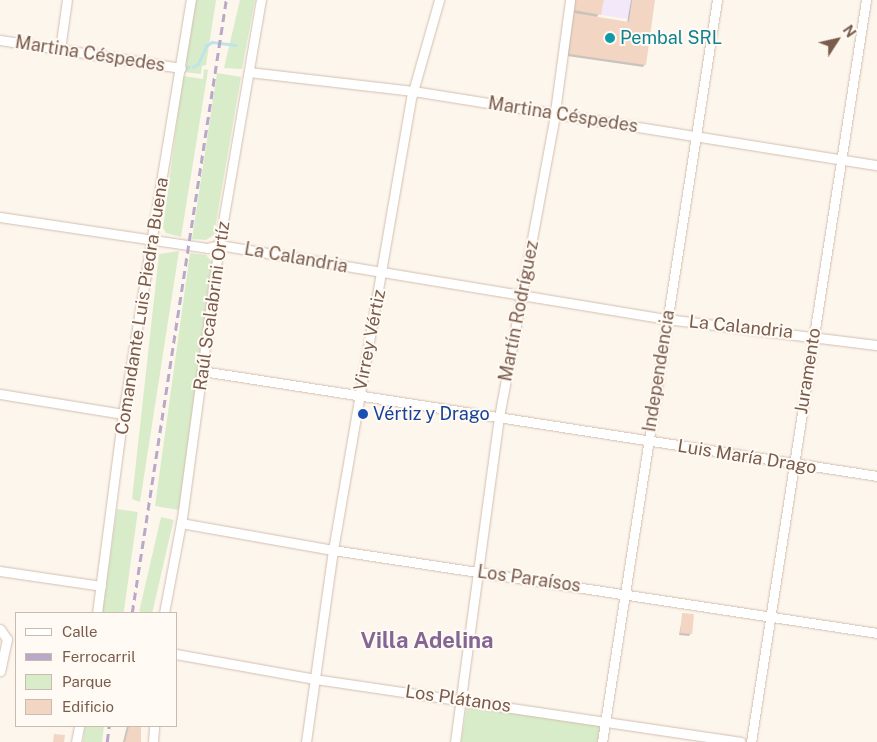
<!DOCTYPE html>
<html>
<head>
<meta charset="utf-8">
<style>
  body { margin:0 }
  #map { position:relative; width:877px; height:742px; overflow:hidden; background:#fdf6ec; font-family:"Public Sans",sans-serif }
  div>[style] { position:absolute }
  .education>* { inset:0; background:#f3e8fa }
  .green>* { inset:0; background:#d8ecc9; transform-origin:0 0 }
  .shadow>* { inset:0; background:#0003 }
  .stream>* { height:2.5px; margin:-1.25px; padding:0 1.25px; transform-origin:1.25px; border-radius:1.25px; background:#bfe3e8 }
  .building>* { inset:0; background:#f3d5c3; transform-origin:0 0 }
  .roads { filter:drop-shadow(0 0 1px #d1beb0) drop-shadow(0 0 1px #d1beb0) }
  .minor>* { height:9px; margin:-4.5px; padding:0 4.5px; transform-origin:4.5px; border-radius:4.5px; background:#fff }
  .rail>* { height:2.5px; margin-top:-1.25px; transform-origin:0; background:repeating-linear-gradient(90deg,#b9a8c9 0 8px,transparent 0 13px) }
  .dots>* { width:14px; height:14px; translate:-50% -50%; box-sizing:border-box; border:2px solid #fffaf3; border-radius:50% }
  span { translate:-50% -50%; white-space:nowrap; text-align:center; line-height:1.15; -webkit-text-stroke:4px #fffaf3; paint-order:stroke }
  .culture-label { font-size:18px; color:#0d838f }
  .left { translate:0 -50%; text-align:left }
  .street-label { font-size:18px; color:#7a5c4d }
  .transit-label { font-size:18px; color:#164399 }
  .district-label { font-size:22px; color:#846695; font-weight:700 }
  .legend { position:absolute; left:15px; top:612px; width:162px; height:115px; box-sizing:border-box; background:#fffaf3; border:1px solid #cabbb1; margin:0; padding:6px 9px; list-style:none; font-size:15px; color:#7a5c4d }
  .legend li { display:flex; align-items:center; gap:10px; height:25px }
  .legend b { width:25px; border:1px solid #cabbb1 }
  .north { position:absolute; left:812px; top:15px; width:50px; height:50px; -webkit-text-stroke:4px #fffaf3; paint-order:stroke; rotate:55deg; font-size:14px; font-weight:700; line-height:20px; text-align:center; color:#7a5c4d }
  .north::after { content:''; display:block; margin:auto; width:18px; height:22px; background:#7a5c4d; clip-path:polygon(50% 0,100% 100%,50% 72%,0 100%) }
</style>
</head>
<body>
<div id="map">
  <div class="education">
    <i style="clip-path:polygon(604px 0,632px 0,629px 19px,601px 15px)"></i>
  </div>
  <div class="green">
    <i style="clip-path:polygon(194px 0,216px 0,206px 65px,202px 66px,201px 74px,183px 72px)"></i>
    <i style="clip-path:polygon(240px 0,255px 0,242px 69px,224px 68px)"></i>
    <i style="clip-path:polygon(204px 69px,208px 70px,181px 237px,166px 233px,163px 228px,183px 76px,203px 79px)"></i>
    <i style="clip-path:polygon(217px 73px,241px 77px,214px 235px,206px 240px,192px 239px)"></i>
    <i style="clip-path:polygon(179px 251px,140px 502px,132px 499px,159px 254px)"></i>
    <i style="clip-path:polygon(190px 253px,206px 255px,212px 262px,179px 510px,155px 506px)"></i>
    <i style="left:117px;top:509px;width:21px;height:105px;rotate:8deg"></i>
    <i style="left:161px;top:517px;width:13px;height:97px;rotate:13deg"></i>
    <i style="clip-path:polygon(467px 706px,603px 726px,601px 742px,461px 742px)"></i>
    <i style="clip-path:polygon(85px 726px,104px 726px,102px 742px,83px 742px)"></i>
  </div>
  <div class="shadow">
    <i style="clip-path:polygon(572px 0,603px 0,597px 18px,627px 23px,631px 0,654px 0,645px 64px,643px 67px,567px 56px)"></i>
    <i style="clip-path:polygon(683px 614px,691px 633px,689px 636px,679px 635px)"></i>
    <i style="clip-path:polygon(127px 726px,139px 726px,139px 742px,123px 742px)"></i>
  </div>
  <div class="stream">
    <i style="left:193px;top:67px;width:6px;rotate:-31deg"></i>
    <i style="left:198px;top:64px;width:20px;rotate:-66deg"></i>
    <i style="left:206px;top:46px;width:7px;rotate:-34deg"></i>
    <i style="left:212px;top:42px;width:24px;rotate:7deg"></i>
    <i style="left:186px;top:68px;width:3px;rotate:-18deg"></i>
  </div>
  <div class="building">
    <i style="clip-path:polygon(576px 0,604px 0,601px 15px,574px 10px)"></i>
    <i style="clip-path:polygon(632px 0,655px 0,646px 65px,569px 54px,574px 13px,629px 22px)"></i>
    <i style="left:682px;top:613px;width:12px;height:20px;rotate:5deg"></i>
    <i style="clip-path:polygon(129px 726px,141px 726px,141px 742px,125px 742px)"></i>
    <i style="clip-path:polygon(54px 734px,65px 735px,64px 742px,53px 742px)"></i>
  </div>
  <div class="roads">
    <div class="minor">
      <i style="left:0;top:40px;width:183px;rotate:8.8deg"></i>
      <i style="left:60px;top:49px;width:49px;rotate:-81.9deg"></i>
      <i style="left:249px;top:72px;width:165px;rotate:6.6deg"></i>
      <i style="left:413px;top:91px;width:470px;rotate:9.1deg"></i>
      <i style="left:0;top:217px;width:209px;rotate:8.5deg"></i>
      <i style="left:207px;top:248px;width:12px;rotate:-14deg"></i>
      <i style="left:219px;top:245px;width:454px;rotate:9.4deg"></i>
      <i style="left:667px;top:319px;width:212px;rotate:7.1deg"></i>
      <i style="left:202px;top:371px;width:683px;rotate:8.84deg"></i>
      <i style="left:0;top:394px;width:125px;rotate:9.2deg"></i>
      <i style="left:181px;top:523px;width:154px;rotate:10.1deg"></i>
      <i style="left:333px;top:550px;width:550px;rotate:8.67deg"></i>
      <i style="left:0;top:571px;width:102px;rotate:8.4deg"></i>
      <i style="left:97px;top:613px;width:201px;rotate:-82.6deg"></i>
      <i style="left:123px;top:414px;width:420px;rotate:-80.7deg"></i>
      <i style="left:164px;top:613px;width:97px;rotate:-79.3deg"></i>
      <i style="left:182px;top:518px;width:275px;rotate:-82.3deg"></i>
      <i style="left:219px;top:245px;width:249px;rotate:-80.3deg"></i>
      <i style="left:0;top:629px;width:12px;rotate:55deg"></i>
      <i style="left:7px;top:639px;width:33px;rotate:102deg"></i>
      <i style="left:176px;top:654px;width:141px;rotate:10.2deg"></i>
      <i style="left:315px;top:679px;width:430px;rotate:8.4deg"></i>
      <i style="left:76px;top:742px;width:16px;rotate:-79deg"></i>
      <i style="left:153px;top:742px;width:16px;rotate:-86deg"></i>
      <i style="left:306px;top:742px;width:194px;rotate:-82deg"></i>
      <i style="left:333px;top:550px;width:462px;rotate:-80.2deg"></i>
      <i style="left:412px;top:95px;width:99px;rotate:-74.1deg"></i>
      <i style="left:455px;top:742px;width:328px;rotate:-82.3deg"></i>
      <i style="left:499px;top:417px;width:303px;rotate:-79.5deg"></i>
      <i style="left:554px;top:119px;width:120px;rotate:-82.3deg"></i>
      <i style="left:602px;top:742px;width:751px;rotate:-81.19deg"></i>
      <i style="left:751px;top:742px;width:751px;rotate:-81.19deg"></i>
    </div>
  </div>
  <div class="rail">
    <i style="left:132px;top:613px;width:620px;rotate:-81.28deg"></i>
    <i style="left:107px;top:742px;width:16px;rotate:-83deg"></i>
  </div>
  <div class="dots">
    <i style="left:610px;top:38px;background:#0f9aa8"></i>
    <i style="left:363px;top:414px;background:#1a4fb4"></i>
  </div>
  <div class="culture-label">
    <span class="left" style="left:620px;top:38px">Pembal SRL</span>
  </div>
  <div class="street-label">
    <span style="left:90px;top:54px;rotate:9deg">Martina Céspedes</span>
    <span style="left:563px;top:115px;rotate:9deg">Martina Céspedes</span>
    <span style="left:296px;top:258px;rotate:10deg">La Calandria</span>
    <span style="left:142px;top:306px;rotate:-81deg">Comandante Luis Piedra Buena</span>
    <span style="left:212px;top:306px;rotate:-82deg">Raúl Scalabrini Ortíz</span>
    <span style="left:519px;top:311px;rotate:-79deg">Martín Rodríguez</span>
    <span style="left:741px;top:327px;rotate:6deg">La Calandria</span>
    <span style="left:370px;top:340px;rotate:-79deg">Virrey Vértiz</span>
    <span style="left:659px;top:371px;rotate:-81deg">Independencia</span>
    <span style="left:808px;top:371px;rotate:-81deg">Juramento</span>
    <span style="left:747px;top:457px;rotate:9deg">Luis María Drago</span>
    <span style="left:529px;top:579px;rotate:8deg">Los Paraísos</span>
    <span style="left:458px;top:699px;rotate:8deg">Los Plátanos</span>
  </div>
  <div class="transit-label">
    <span class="left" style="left:373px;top:414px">Vértiz y Drago</span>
  </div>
  <div class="district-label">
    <span style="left:427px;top:641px">Villa Adelina</span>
  </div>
  <ul class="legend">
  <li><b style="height:6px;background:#fff"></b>Calle</li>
  <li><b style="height:6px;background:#b9a8c9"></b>Ferrocarril</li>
  <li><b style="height:14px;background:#d8ecc9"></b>Parque</li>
  <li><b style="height:14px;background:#f3d5c3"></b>Edificio</li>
  </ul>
  <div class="north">N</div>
</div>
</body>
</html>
